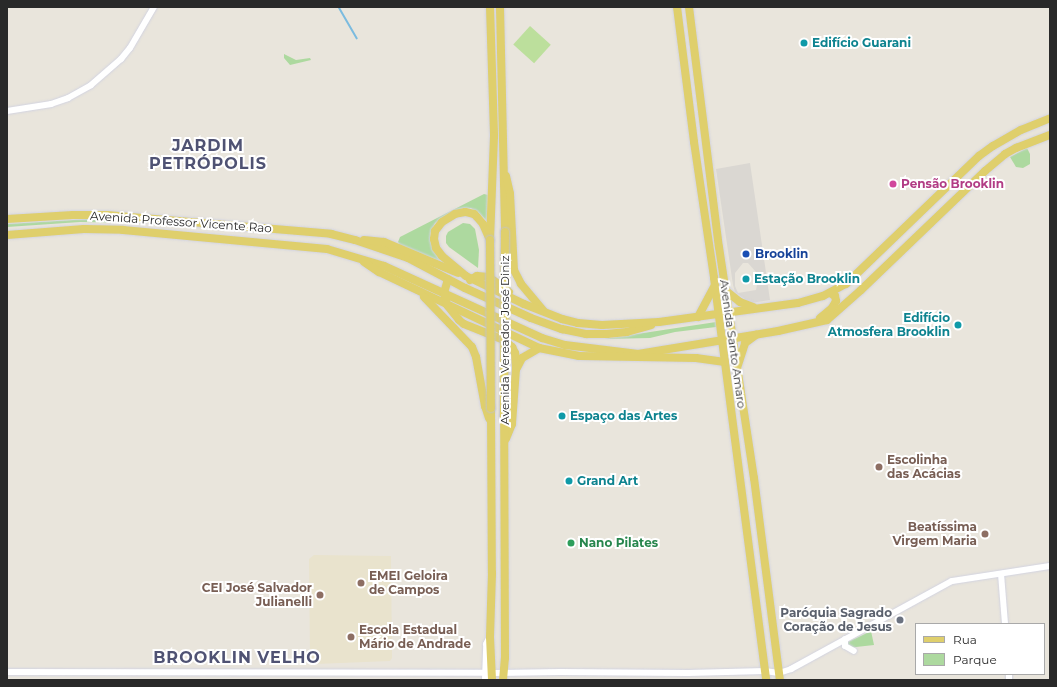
<!DOCTYPE html>
<html>
<head>
<meta charset="utf-8">
<style>
  body { margin:0 }
  #map { position:relative; width:1057px; height:687px; overflow:hidden; background:#e9e5dc; font-family:Montserrat,sans-serif }
  div>[style] { position:absolute }
  .education>* { inset:0; background:#e9e3cd }
  .green>* { inset:0; background:#add99f }
  .pitch>* { inset:0; background:#bcdf9c; transform-origin:0 0 }
  .plaza>* { inset:0; background:#dad7d2 }
  .stream>* { height:1.5px; margin:-0.75px; padding:0 0.75px; transform-origin:0.75px; border-radius:0.75px; background:#7bbbdf }
  .roads { filter:drop-shadow(0 0 1px #d2d3e0) drop-shadow(0 0 1px #d2d3e0) }
  .minor>* { height:6px; margin:-3px; padding:0 3px; transform-origin:3px; border-radius:3px; background:#fff }
  .major>* { height:8px; margin:-4px; padding:0 4px; transform-origin:4px; border-radius:4px; background:#dfcf6c }
  .bridges { filter:drop-shadow(0 0 1px #c3c3c3) drop-shadow(0 0 1px #c3c3c3) }
  .major-bridge>* { height:8px; margin:-4px; padding:0 4px; transform-origin:4px; border-radius:4px; background:#dfcf6c }
  .dots>* { width:11px; height:11px; translate:-50% -50%; box-sizing:border-box; border:2px solid #fff; border-radius:50% }
  span { translate:-50% -50%; white-space:nowrap; text-align:center; line-height:1.15; -webkit-text-stroke:4px #fff; paint-order:stroke }
  .culture-label { font-size:12px; color:#0d838f; font-weight:700 }
  .left { translate:0 -50%; text-align:left }
  .right { translate:-100% -50%; text-align:right }
  .hotel-label { font-size:12px; color:#b23c85; font-weight:700 }
  .street-label { font-size:12px; color:#292929 }
  .transit-label { font-size:12px; color:#164399; font-weight:700 }
  .education-label { font-size:12px; color:#785e54; font-weight:700 }
  .leisure-label { font-size:12px; color:#27864d; font-weight:700 }
  .worship-label { font-size:12px; color:#5b616d; font-weight:700 }
  .district-label { font-size:16px; color:#4f5273; font-weight:700; letter-spacing:1px }
  .frame { position:absolute; inset:0; border:8px solid #292929; pointer-events:none }
  .legend { position:absolute; left:915px; top:623px; width:130px; height:52px; box-sizing:border-box; background:#fff; border:1px solid #a9a9a9; margin:0; padding:5px 7px; list-style:none; font-size:12px; color:#292929 }
  .legend li { display:flex; align-items:center; gap:8px; height:20px }
  .legend b { width:20px; border:1px solid #a9a9a9 }
</style>
</head>
<body>
<div id="map">
  <div class="education">
    <i style="clip-path:polygon(314px 555px,391px 556px,392px 658px,390px 661px,316px 664px,312px 662px,310px 658px,309px 559px)"></i>
  </div>
  <div class="green">
    <i style="clip-path:polygon(284px 54px,296px 60px,310px 58px,311px 60px,290px 65px,284px 58px)"></i>
    <i style="clip-path:polygon(1027px 148px,1030px 154px,1030px 164px,1023px 168px,1016px 167px,1010px 157px)"></i>
    <i style="clip-path:polygon(484px 194px,488px 195px,487px 221px,480px 214px,471px 208px,460px 209px,447px 215px,435px 223px,430px 234px,433px 248px,445px 264px,400px 245px,398px 242px,400px 237px)"></i>
    <i style="clip-path:polygon(90px 219px,146px 223px,80px 222px,7px 227px,7px 224px)"></i>
    <i style="clip-path:polygon(463px 223px,470px 224px,475px 229px,479px 250px,478px 268px,449px 247px,446px 243px,446px 236px,448px 232px)"></i>
    <i style="clip-path:polygon(716px 322px,716px 327px,675px 332px,650px 338px,604px 339px)"></i>
    <i style="clip-path:polygon(871px 631px,874px 645px,847px 648px,846px 643px)"></i>
  </div>
  <div class="pitch">
    <i style="left:530px;top:26px;width:28px;height:25px;rotate:42deg"></i>
  </div>
  <div class="plaza">
    <i style="clip-path:polygon(evenodd,750px 163px,770px 300px,750px 303px,735px 292px,733px 285px,716px 169px,750px 163px,743px 263px,748px 263px,756px 272px,757px 285px,756px 290px,738px 293px,735px 286px,735px 273px,743px 263px)"></i>
  </div>
  <div class="stream">
    <i style="left:339px;top:7px;width:36px;rotate:60deg"></i>
  </div>
  <div class="roads">
    <div class="minor">
      <i style="left:7px;top:111px;width:45px;rotate:-9deg"></i>
      <i style="left:51px;top:104px;width:18px;rotate:-19deg"></i>
      <i style="left:68px;top:98px;width:26px;rotate:-29deg"></i>
      <i style="left:91px;top:85px;width:40px;rotate:-41deg"></i>
      <i style="left:121px;top:59px;width:14px;rotate:-51deg"></i>
      <i style="left:130px;top:48px;width:48px;rotate:-59.7deg"></i>
      <i style="left:1001px;top:574px;width:50px;rotate:85.4deg"></i>
      <i style="left:845px;top:639px;width:7px;rotate:90deg"></i>
      <i style="left:845px;top:646px;width:10px;rotate:29deg"></i>
      <i style="left:7px;top:672px;width:485px;rotate:0.1deg"></i>
      <i style="left:492px;top:673px;width:68px;rotate:-0.8deg"></i>
      <i style="left:560px;top:672px;width:128px;rotate:0.4deg"></i>
      <i style="left:688px;top:673px;width:77px;rotate:-1.5deg"></i>
      <i style="left:765px;top:671px;width:14px;rotate:8deg"></i>
      <i style="left:779px;top:673px;width:13px;rotate:-18deg"></i>
      <i style="left:791px;top:669px;width:183px;rotate:-28.7deg"></i>
      <i style="left:952px;top:581px;width:99px;rotate:-8.7deg"></i>
      <i style="left:1009px;top:674px;width:6px;rotate:90deg"></i>
      <i style="left:485px;top:680px;width:36px;rotate:-88deg"></i>
      <i style="left:486px;top:644px;width:7px;rotate:-63deg"></i>
    </div>
    <div class="major">
      <i style="left:490px;top:7px;width:129px;rotate:88.2deg"></i>
      <i style="left:494px;top:136px;width:103px;rotate:92.2deg"></i>
      <i style="left:500px;top:7px;width:225px;rotate:88.7deg"></i>
      <i style="left:677px;top:7px;width:136px;rotate:82.8deg"></i>
      <i style="left:694px;top:142px;width:137px;rotate:81.6deg"></i>
      <i style="left:714px;top:278px;width:405px;rotate:82.6deg"></i>
      <i style="left:689px;top:7px;width:242px;rotate:82.9deg"></i>
      <i style="left:719px;top:247px;width:234px;rotate:81.4deg"></i>
      <i style="left:754px;top:478px;width:204px;rotate:82.7deg"></i>
      <i style="left:506px;top:176px;width:18px;rotate:77deg"></i>
      <i style="left:510px;top:194px;width:76px;rotate:87deg"></i>
      <i style="left:514px;top:270px;width:16px;rotate:63deg"></i>
      <i style="left:521px;top:284px;width:34px;rotate:50deg"></i>
      <i style="left:7px;top:219px;width:66px;rotate:-3.5deg"></i>
      <i style="left:73px;top:215px;width:34px"></i>
      <i style="left:107px;top:215px;width:225px;rotate:4.8deg"></i>
      <i style="left:331px;top:234px;width:25px;rotate:14deg"></i>
      <i style="left:355px;top:240px;width:56px;rotate:18.8deg"></i>
      <i style="left:408px;top:258px;width:64px;rotate:27.8deg"></i>
      <i style="left:465px;top:288px;width:72px;rotate:24.4deg"></i>
      <i style="left:531px;top:318px;width:33px;rotate:20deg"></i>
      <i style="left:562px;top:329px;width:25px;rotate:12deg"></i>
      <i style="left:586px;top:334px;width:21px"></i>
      <i style="left:607px;top:334px;width:20px;rotate:-6deg"></i>
      <i style="left:627px;top:332px;width:25px;rotate:-16deg"></i>
      <i style="left:7px;top:235px;width:77px;rotate:-4.5deg"></i>
      <i style="left:84px;top:229px;width:39px;rotate:1deg"></i>
      <i style="left:123px;top:230px;width:205px;rotate:5.3deg"></i>
      <i style="left:327px;top:249px;width:59px;rotate:16.6deg"></i>
      <i style="left:384px;top:266px;width:174px;rotate:24.5deg"></i>
      <i style="left:542px;top:338px;width:24px;rotate:17deg"></i>
      <i style="left:565px;top:345px;width:74px;rotate:7deg"></i>
      <i style="left:638px;top:354px;width:142px;rotate:-9.3deg"></i>
      <i style="left:778px;top:331px;width:50px;rotate:-12.7deg"></i>
      <i style="left:827px;top:320px;width:45px;rotate:-41.4deg"></i>
      <i style="left:861px;top:290px;width:172px;rotate:-43.8deg"></i>
      <i style="left:985px;top:171px;width:26px;rotate:-40deg"></i>
      <i style="left:1005px;top:154px;width:13px;rotate:-29deg"></i>
      <i style="left:1016px;top:148px;width:36px;rotate:-21deg"></i>
      <i style="left:364px;top:240px;width:20px;rotate:6deg"></i>
      <i style="left:384px;top:242px;width:80px;rotate:22.7deg"></i>
      <i style="left:490px;top:240px;width:17px;rotate:-114deg"></i>
      <i style="left:483px;top:224px;width:9px;rotate:-131deg"></i>
      <i style="left:477px;top:217px;width:4px;rotate:-135deg"></i>
      <i style="left:474px;top:214px;width:9px;rotate:-167deg"></i>
      <i style="left:465px;top:212px;width:10px;rotate:169deg"></i>
      <i style="left:455px;top:214px;width:15px;rotate:148deg"></i>
      <i style="left:442px;top:222px;width:11px;rotate:128deg"></i>
      <i style="left:435px;top:231px;width:8px;rotate:97deg"></i>
      <i style="left:434px;top:239px;width:9px;rotate:77deg"></i>
      <i style="left:436px;top:248px;width:10px;rotate:53deg"></i>
      <i style="left:442px;top:256px;width:31px;rotate:40deg"></i>
      <i style="left:466px;top:276px;width:64px;rotate:25.8deg"></i>
      <i style="left:524px;top:304px;width:41px;rotate:21.5deg"></i>
      <i style="left:562px;top:319px;width:16px;rotate:14deg"></i>
      <i style="left:578px;top:323px;width:24px;rotate:5deg"></i>
      <i style="left:602px;top:325px;width:57px;rotate:-3deg"></i>
      <i style="left:659px;top:322px;width:140px;rotate:-7.8deg"></i>
      <i style="left:798px;top:303px;width:26px;rotate:-16deg"></i>
      <i style="left:823px;top:296px;width:26px;rotate:-28deg"></i>
      <i style="left:846px;top:284px;width:185px;rotate:-43.9deg"></i>
      <i style="left:979px;top:156px;width:17px;rotate:-36deg"></i>
      <i style="left:993px;top:146px;width:32px;rotate:-30deg"></i>
      <i style="left:1021px;top:130px;width:31px;rotate:-22deg"></i>
      <i style="left:364px;top:262px;width:18px;rotate:34deg"></i>
      <i style="left:379px;top:272px;width:177px;rotate:25.4deg"></i>
      <i style="left:539px;top:348px;width:41px;rotate:11.3deg"></i>
      <i style="left:579px;top:356px;width:117px;rotate:1deg"></i>
      <i style="left:696px;top:358px;width:29px;rotate:8deg"></i>
      <i style="left:448px;top:279px;width:15px;rotate:106deg"></i>
      <i style="left:444px;top:293px;width:12px;rotate:76deg"></i>
      <i style="left:447px;top:305px;width:19px;rotate:51deg"></i>
      <i style="left:459px;top:320px;width:6px;rotate:39deg"></i>
      <i style="left:464px;top:324px;width:43px;rotate:21.8deg"></i>
      <i style="left:504px;top:340px;width:11px;rotate:41deg"></i>
      <i style="left:512px;top:347px;width:7px;rotate:63deg"></i>
      <i style="left:515px;top:353px;width:16px;rotate:86deg"></i>
      <i style="left:516px;top:369px;width:55px;rotate:94.2deg"></i>
      <i style="left:512px;top:424px;width:16px;rotate:112deg"></i>
      <i style="left:470px;top:280px;width:8px;rotate:-30deg"></i>
      <i style="left:477px;top:276px;width:12px;rotate:5deg"></i>
      <i style="left:489px;top:277px;width:25px;rotate:37deg"></i>
      <i style="left:725px;top:290px;width:19px;rotate:39deg"></i>
      <i style="left:740px;top:302px;width:14px;rotate:21deg"></i>
      <i style="left:424px;top:297px;width:69px;rotate:46.2deg"></i>
      <i style="left:472px;top:347px;width:11px;rotate:68deg"></i>
      <i style="left:476px;top:357px;width:50px;rotate:79.6deg"></i>
      <i style="left:485px;top:406px;width:13px;rotate:72deg"></i>
      <i style="left:698px;top:317px;width:36px;rotate:-62deg"></i>
      <i style="left:820px;top:318px;width:16px;rotate:-40deg"></i>
      <i style="left:832px;top:308px;width:8px;rotate:-60deg"></i>
      <i style="left:836px;top:301px;width:5px;rotate:-101deg"></i>
      <i style="left:835px;top:296px;width:6px;rotate:-149deg"></i>
      <i style="left:738px;top:365px;width:23px;rotate:-72deg"></i>
      <i style="left:745px;top:343px;width:14px;rotate:-36deg"></i>
      <i style="left:517px;top:368px;width:11px;rotate:-63deg"></i>
      <i style="left:522px;top:358px;width:20px;rotate:-30deg"></i>
      <i style="left:491px;top:408px;width:165px;rotate:89.7deg"></i>
      <i style="left:492px;top:573px;width:64px;rotate:91.8deg"></i>
      <i style="left:490px;top:637px;width:43px;rotate:87.3deg"></i>
      <i style="left:503px;top:680px;width:22px;rotate:-85deg"></i>
      <i style="left:505px;top:658px;width:241px;rotate:-90.2deg"></i>
    </div>
  </div>
  <div class="bridges">
    <div class="major-bridge">
      <i style="left:490px;top:240px;width:168px;rotate:89.7deg"></i>
      <i style="left:504px;top:417px;width:185px;rotate:-89.7deg"></i>
    </div>
  </div>
  <div class="dots">
    <i style="left:804px;top:43px;background:#0f9aa8"></i>
    <i style="left:893px;top:184px;background:#d1479c"></i>
    <i style="left:746px;top:254px;background:#1a4fb4"></i>
    <i style="left:746px;top:279px;background:#0f9aa8"></i>
    <i style="left:958px;top:325px;background:#0f9aa8"></i>
    <i style="left:562px;top:416px;background:#0f9aa8"></i>
    <i style="left:879px;top:467px;background:#8d6e63"></i>
    <i style="left:569px;top:481px;background:#0f9aa8"></i>
    <i style="left:985px;top:534px;background:#8d6e63"></i>
    <i style="left:571px;top:543px;background:#2e9e5b"></i>
    <i style="left:361px;top:583px;background:#8d6e63"></i>
    <i style="left:320px;top:595px;background:#8d6e63"></i>
    <i style="left:900px;top:620px;background:#6b7280"></i>
    <i style="left:351px;top:637px;background:#8d6e63"></i>
  </div>
  <div class="culture-label">
    <span class="left" style="left:812px;top:43px">Edifício Guarani</span>
    <span class="left" style="left:754px;top:279px">Estação Brooklin</span>
    <span class="right" style="left:950px;top:325px">Edifício<br>Atmosfera Brooklin</span>
    <span class="left" style="left:570px;top:416px">Espaço das Artes</span>
    <span class="left" style="left:577px;top:481px">Grand Art</span>
  </div>
  <div class="hotel-label">
    <span class="left" style="left:901px;top:184px">Pensão Brooklin</span>
  </div>
  <div class="street-label">
    <span style="left:181px;top:222px;rotate:4deg">Avenida Professor Vicente Rao</span>
    <span style="left:505px;top:340px;rotate:-90deg">Avenida Vereador José Diniz</span>
    <span style="left:733px;top:344px;rotate:82deg">Avenida Santo Amaro</span>
  </div>
  <div class="transit-label">
    <span class="left" style="left:755px;top:254px">Brooklin</span>
  </div>
  <div class="education-label">
    <span class="left" style="left:887px;top:467px">Escolinha<br>das Acácias</span>
    <span class="right" style="left:977px;top:534px">Beatíssima<br>Virgem Maria</span>
    <span class="left" style="left:369px;top:583px">EMEI Geloira<br>de Campos</span>
    <span class="right" style="left:312px;top:595px">CEI José Salvador<br>Julianelli</span>
    <span class="left" style="left:359px;top:637px">Escola Estadual<br>Mário de Andrade</span>
  </div>
  <div class="leisure-label">
    <span class="left" style="left:579px;top:543px">Nano Pilates</span>
  </div>
  <div class="worship-label">
    <span class="right" style="left:892px;top:620px">Paróquia Sagrado<br>Coração de Jesus</span>
  </div>
  <div class="district-label">
    <span style="left:208px;top:155px">JARDIM<br>PETRÓPOLIS</span>
    <span style="left:237px;top:658px">BROOKLIN VELHO</span>
  </div>
  <div class="frame"></div>
  <ul class="legend">
  <li><b style="height:5px;background:#dfcf6c"></b>Rua</li>
  <li><b style="height:11px;background:#add99f"></b>Parque</li>
  </ul>
</div>
</body>
</html>
